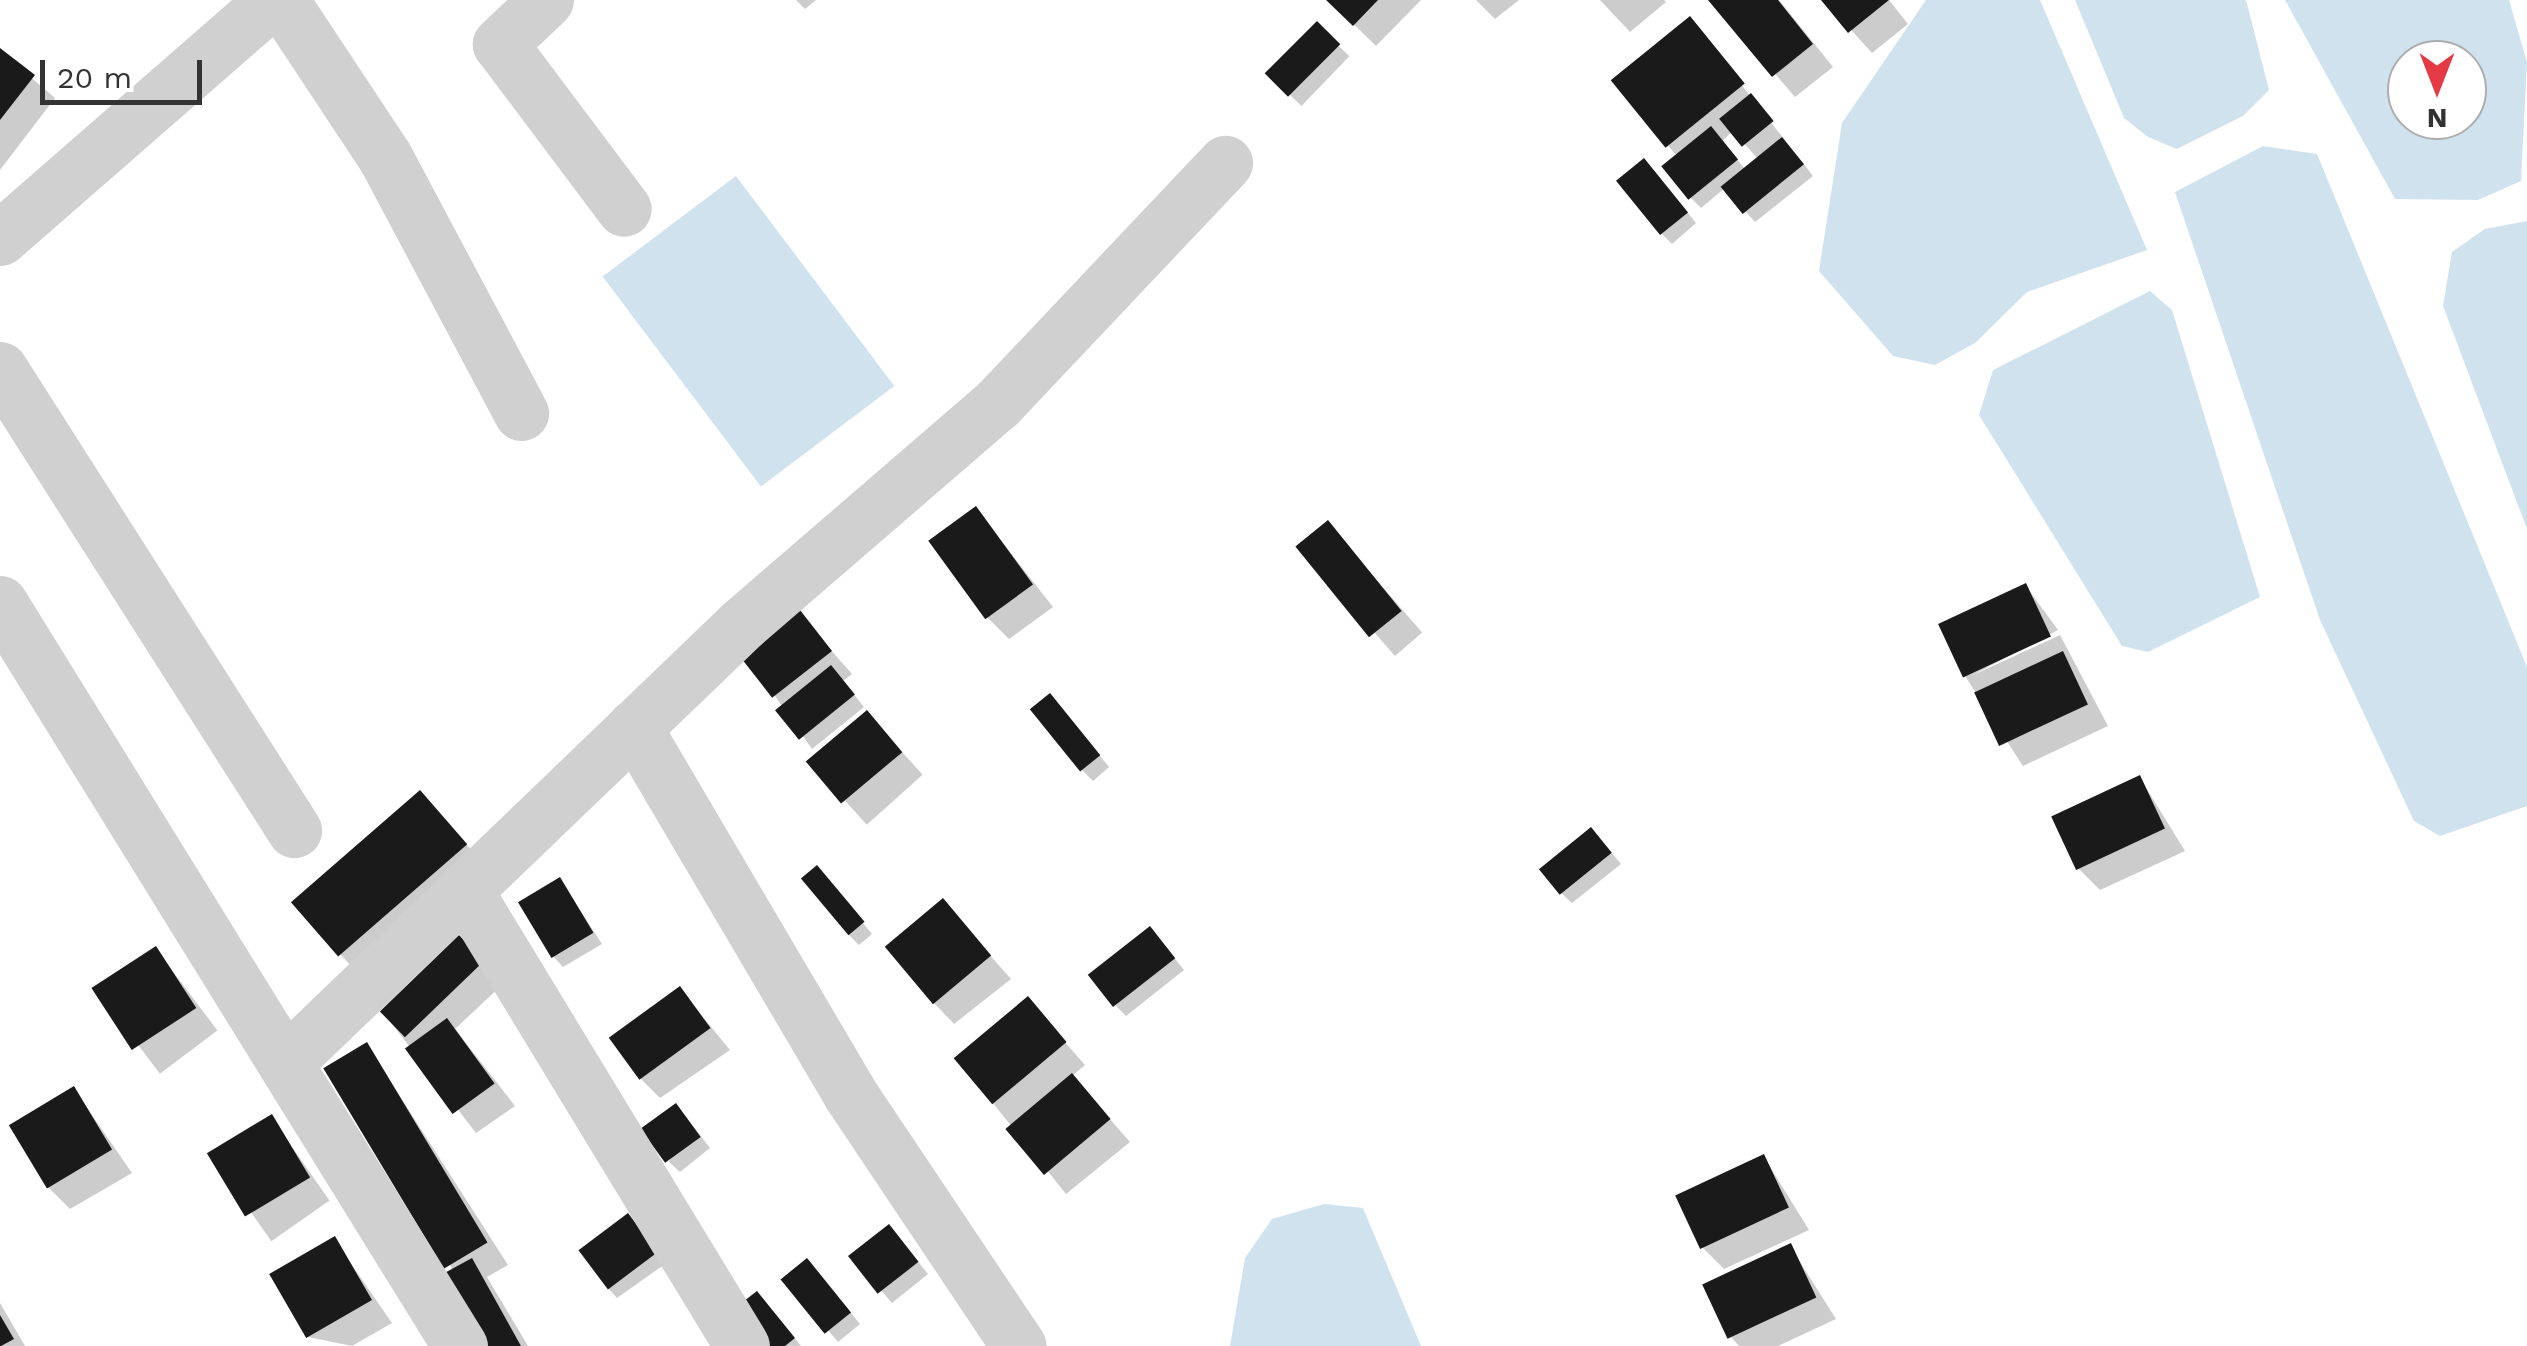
<!DOCTYPE html>
<html>
<head>
<meta charset="utf-8">
<style>
  body { margin:0 }
  #map { position:relative; width:2527px; height:1346px; overflow:hidden; background:#fff; font-family:"Work Sans",sans-serif }
  div>[style] { position:absolute }
  .water>* { inset:0; background:#cfe2ee; transform-origin:0 0 }
  .shadow>* { inset:0; background:#0003; transform-origin:0 0 }
  .building>* { inset:0; background:#1a1a1a; transform-origin:0 0 }
  .minor>* { height:55px; margin:-27.5px; padding:0 27.5px; transform-origin:27.5px; border-radius:27.5px; background:#d0d0d0 }
  span { translate:-50% -50%; white-space:nowrap; text-align:center; line-height:1.15; -webkit-text-stroke:10px #fff; paint-order:stroke }
  .north { position:absolute; left:2387px; top:40px; width:100px; height:100px; box-sizing:border-box; background:#fff; border:2px solid #adadad; border-radius:50%; rotate:180deg; font-size:28px; font-weight:700; line-height:40px; text-align:center; color:#333 }
  .north::after { content:''; display:block; margin:auto; width:35px; height:45px; background:#e63946; clip-path:polygon(50% 0,100% 100%,50% 72%,0 100%) }
  .scale { position:absolute; left:40px; top:60px; width:162px; height:45px; box-sizing:border-box; border:5px solid #333; border-top:0; padding-left:12px; font-size:30px; line-height:35px; white-space:nowrap; color:#333; -webkit-text-stroke:8px #fff; paint-order:stroke }
</style>
</head>
<body>
<div id="map">
  <div class="water">
    <i style="clip-path:polygon(1926px 0,2040px 0,2147px 250px,2027px 292px,1975px 343px,1935px 365px,1893px 356px,1819px 271px,1842px 123px)"></i>
    <i style="clip-path:polygon(2075px 0,2246px 0,2269px 90px,2243px 116px,2177px 149px,2148px 137px,2124px 118px)"></i>
    <i style="clip-path:polygon(evenodd,2285px 0,2509px 0,2527px 62px,2521px 181px,2478px 200px,2395px 199px,2285px 0,2407px 60px,2467px 60px,2467px 120px,2407px 120px,2407px 60px)"></i>
    <i style="clip-path:polygon(2263px 146px,2317px 154px,2527px 667px,2527px 806px,2440px 836px,2414px 821px,2320px 620px,2175px 192px)"></i>
    <i style="left:736px;top:176px;width:263px;height:167px;rotate:53deg"></i>
    <i style="clip-path:polygon(2527px 221px,2527px 529px,2443px 306px,2452px 252px,2485px 229px)"></i>
    <i style="clip-path:polygon(2150px 291px,2172px 310px,2260px 597px,2148px 652px,2122px 646px,1979px 415px,1993px 370px)"></i>
    <i style="clip-path:polygon(1324px 1204px,1363px 1208px,1421px 1346px,1230px 1346px,1245px 1258px,1272px 1219px)"></i>
  </div>
  <div class="shadow">
    <i style="clip-path:polygon(796px 0,816px 0,805px 9px)"></i>
    <i style="clip-path:polygon(1329px 0,1421px 0,1376px 46px)"></i>
    <i style="clip-path:polygon(1476px 0,1519px 0,1495px 19px)"></i>
    <i style="clip-path:polygon(1600px 0,1664px 0,1666px 2px,1630px 32px)"></i>
    <i style="clip-path:polygon(1712px 0,1779px 0,1833px 67px,1795px 97px)"></i>
    <i style="clip-path:polygon(1824px 0,1889px 0,1908px 24px,1872px 53px)"></i>
    <i style="clip-path:polygon(evenodd,1690px 19px,1813px 176px,1755px 222px,1725px 188px,1701px 208px,1690px 197px,1665px 166px,1677px 156px,1614px 81px,1690px 19px,1733px 131px,1758px 159px,1745px 169px,1722px 141px,1733px 131px)"></i>
    <i style="left:1317px;top:25px;width:45px;height:69px;rotate:44deg"></i>
    <i style="clip-path:polygon(0 51px,55px 98px,0 170px)"></i>
    <i style="clip-path:polygon(1655px 172px,1696px 223px,1672px 244px,1661px 233px)"></i>
    <i style="clip-path:polygon(976px 509px,1053px 607px,1009px 639px,988px 618px)"></i>
    <i style="left:1327px;top:523px;width:145px;height:36px;rotate:49deg"></i>
    <i style="clip-path:polygon(2026px 586px,2058px 630px,1971px 676px,2060px 635px,2108px 726px,2023px 766px,1965px 676px)"></i>
    <i style="clip-path:polygon(799px 614px,852px 674px,843px 681px,864px 707px,812px 749px,775px 696px)"></i>
    <i style="clip-path:polygon(1060px 707px,1109px 767px,1093px 781px,1082px 770px)"></i>
    <i style="left:867px;top:713px;width:83px;height:75px;rotate:48deg"></i>
    <i style="clip-path:polygon(2140px 778px,2185px 851px,2100px 890px,2078px 868px)"></i>
    <i style="left:420px;top:793px;width:100px;height:167px;rotate:48deg"></i>
    <i style="clip-path:polygon(1601px 840px,1621px 864px,1572px 903px,1561px 893px)"></i>
    <i style="clip-path:polygon(827px 879px,872px 934px,859px 945px,849px 935px)"></i>
    <i style="clip-path:polygon(560px 880px,602px 944px,563px 967px,553px 956px)"></i>
    <i style="clip-path:polygon(943px 902px,1011px 979px,954px 1024px,933px 1002px)"></i>
    <i style="clip-path:polygon(459px 938px,503px 984px,455px 1029px,515px 1106px,476px 1133px,382px 1011px)"></i>
    <i style="clip-path:polygon(1160px 940px,1184px 970px,1126px 1016px,1116px 1006px)"></i>
    <i style="left:156px;top:949px;width:102px;height:72px;rotate:53deg"></i>
    <i style="clip-path:polygon(680px 989px,730px 1050px,660px 1098px,638px 1076px)"></i>
    <i style="clip-path:polygon(1028px 1000px,1085px 1065px,1072px 1076px,1130px 1142px,1066px 1194px,992px 1102px)"></i>
    <i style="clip-path:polygon(367px 1045px,508px 1265px,487px 1277px,528px 1346px,481px 1346px)"></i>
    <i style="clip-path:polygon(74px 1089px,132px 1173px,70px 1209px,48px 1187px)"></i>
    <i style="left:271px;top:1117px;width:102px;height:71px;rotate:55deg"></i>
    <i style="clip-path:polygon(686px 1117px,710px 1148px,680px 1172px,669px 1162px)"></i>
    <i style="clip-path:polygon(1764px 1157px,1809px 1230px,1724px 1269px,1702px 1247px)"></i>
    <i style="clip-path:polygon(628px 1216px,665px 1264px,617px 1298px,607px 1287px)"></i>
    <i style="clip-path:polygon(899px 1238px,928px 1274px,892px 1303px,852px 1257px)"></i>
    <i style="clip-path:polygon(334px 1239px,392px 1323px,352px 1346px,308px 1337px)"></i>
    <i style="clip-path:polygon(1790px 1246px,1836px 1319px,1778px 1346px,1739px 1346px,1730px 1336px)"></i>
    <i style="clip-path:polygon(817px 1272px,860px 1324px,838px 1342px,785px 1280px)"></i>
    <i style="clip-path:polygon(0 1303px,25px 1346px,0 1346px)"></i>
    <i style="clip-path:polygon(767px 1304px,801px 1346px,768px 1346px)"></i>
  </div>
  <div class="building">
    <i style="clip-path:polygon(1326px 0,1378px 0,1353px 26px)"></i>
    <i style="clip-path:polygon(1708px 0,1778px 0,1813px 44px,1772px 77px)"></i>
    <i style="clip-path:polygon(1821px 0,1889px 0,1848px 33px)"></i>
    <i style="left:1690px;top:16px;width:87px;height:102px;rotate:51deg"></i>
    <i style="left:1317px;top:21px;width:33px;height:74px;rotate:45deg"></i>
    <i style="clip-path:polygon(0 48px,35px 75px,0 120px)"></i>
    <i style="left:1751px;top:93px;width:36px;height:41px;rotate:51deg"></i>
    <i style="left:1711px;top:126px;width:43px;height:64px;rotate:51deg"></i>
    <i style="left:1782px;top:137px;width:35px;height:79px;rotate:51deg"></i>
    <i style="left:1644px;top:158px;width:70px;height:36px;rotate:51deg"></i>
    <i style="left:976px;top:506px;width:97px;height:59px;rotate:54deg"></i>
    <i style="left:1328px;top:520px;width:117px;height:42px;rotate:51deg"></i>
    <i style="left:2026px;top:583px;width:59px;height:97px;rotate:65deg"></i>
    <i style="left:800px;top:610px;width:52px;height:76px;rotate:52deg"></i>
    <i style="left:2063px;top:651px;width:59px;height:98px;rotate:65deg"></i>
    <i style="left:831px;top:665px;width:38px;height:72px;rotate:51deg"></i>
    <i style="left:1050px;top:693px;width:80px;height:26px;rotate:51deg"></i>
    <i style="left:867px;top:710px;width:55px;height:80px;rotate:50deg"></i>
    <i style="left:2140px;top:775px;width:59px;height:98px;rotate:65deg"></i>
    <i style="left:420px;top:790px;width:72px;height:171px;rotate:49deg"></i>
    <i style="left:1591px;top:827px;width:33px;height:67px;rotate:51deg"></i>
    <i style="left:817px;top:865px;width:74px;height:21px;rotate:50deg"></i>
    <i style="left:560px;top:877px;width:65px;height:49px;rotate:59deg"></i>
    <i style="left:943px;top:898px;width:75px;height:76px;rotate:50deg"></i>
    <i style="left:1150px;top:926px;width:41px;height:79px;rotate:52deg"></i>
    <i style="left:459px;top:935px;width:36px;height:110px;rotate:46deg"></i>
    <i style="left:156px;top:946px;width:74px;height:77px;rotate:57deg"></i>
    <i style="left:680px;top:986px;width:52px;height:88px;rotate:54deg"></i>
    <i style="left:1028px;top:996px;width:60px;height:97px;rotate:50deg"></i>
    <i style="left:447px;top:1018px;width:81px;height:52px;rotate:54deg"></i>
    <i style="left:367px;top:1042px;width:234px;height:51px;rotate:59deg"></i>
    <i style="left:1072px;top:1073px;width:60px;height:87px;rotate:50deg"></i>
    <i style="left:74px;top:1086px;width:74px;height:76px;rotate:59deg"></i>
    <i style="left:676px;top:1103px;width:42px;height:44px;rotate:54deg"></i>
    <i style="left:272px;top:1114px;width:74px;height:76px;rotate:59deg"></i>
    <i style="left:1764px;top:1154px;width:59px;height:98px;rotate:65deg"></i>
    <i style="left:628px;top:1213px;width:49px;height:62px;rotate:53deg"></i>
    <i style="left:889px;top:1224px;width:48px;height:52px;rotate:52deg"></i>
    <i style="left:335px;top:1236px;width:74px;height:76px;rotate:60deg"></i>
    <i style="left:1791px;top:1243px;width:60px;height:98px;rotate:65deg"></i>
    <i style="clip-path:polygon(472px 1258px,521px 1346px,479px 1346px,439px 1276px)"></i>
    <i style="left:807px;top:1258px;width:70px;height:34px;rotate:51deg"></i>
    <i style="clip-path:polygon(757px 1291px,795px 1338px,785px 1346px,765px 1346px,735px 1308px)"></i>
    <i style="clip-path:polygon(0 1315px,14px 1339px,1px 1346px,0 1346px)"></i>
  </div>
  <div class="minor">
    <i style="left:281px;top:0;width:188px;rotate:56.5deg"></i>
    <i style="left:385px;top:157px;width:290px;rotate:62deg"></i>
    <i style="left:546px;top:0;width:64px;rotate:136.3deg"></i>
    <i style="left:500px;top:44px;width:206px;rotate:53.1deg"></i>
    <i style="left:0;top:238px;width:362px;rotate:-41.1deg"></i>
    <i style="left:0;top:369px;width:547px;rotate:57.47deg"></i>
    <i style="left:0;top:603px;width:874px;rotate:58.24deg"></i>
    <i style="left:634px;top:727px;width:426px;rotate:59.5deg"></i>
    <i style="left:850px;top:1094px;width:303px;rotate:56.2deg"></i>
    <i style="left:466px;top:892px;width:531px;rotate:58.7deg"></i>
    <i style="left:287px;top:1061px;width:631px;rotate:-43.84deg"></i>
    <i style="left:742px;top:624px;width:337px;rotate:-40.8deg"></i>
    <i style="left:997px;top:404px;width:332px;rotate:-46.6deg"></i>
  </div>
  <div class="north">N</div>
  <div class="scale">20 m</div>
</div>
</body>
</html>
